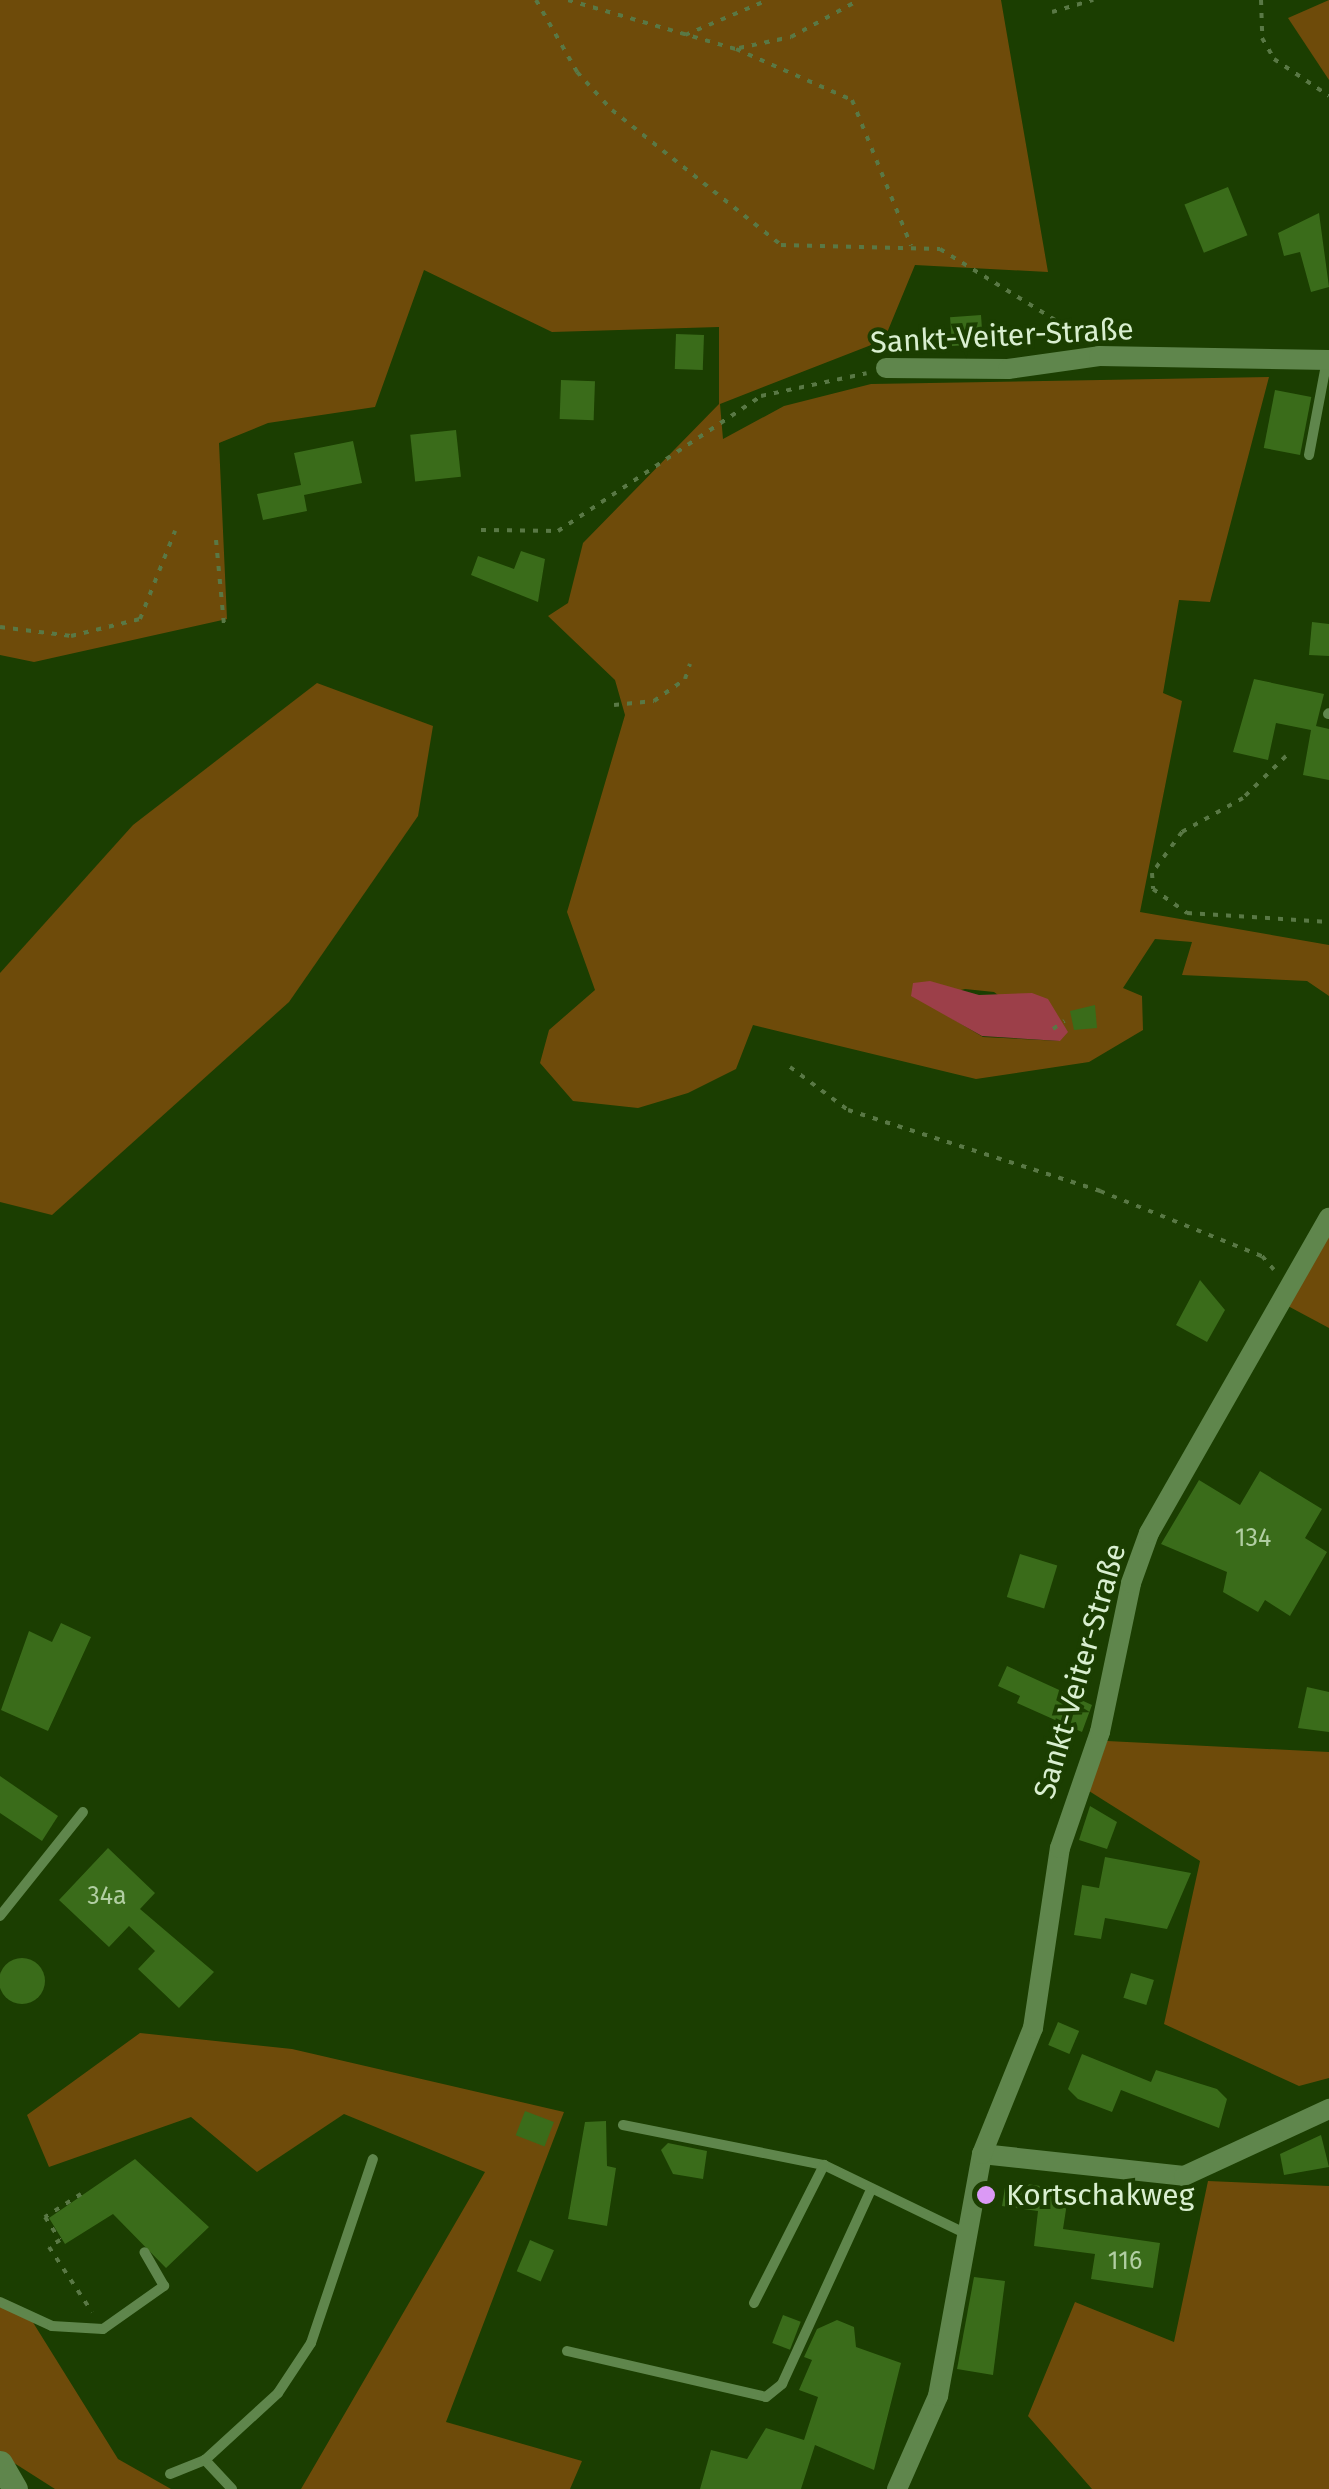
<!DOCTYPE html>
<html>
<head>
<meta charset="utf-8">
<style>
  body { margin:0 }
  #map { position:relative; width:1329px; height:2489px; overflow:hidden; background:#1b3e01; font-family:"Fira Sans",sans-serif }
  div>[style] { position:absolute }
  .green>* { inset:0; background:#6e4b0a }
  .water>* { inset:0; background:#9c3f49 }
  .building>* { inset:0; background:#3a6c1a; transform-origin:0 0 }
  .round { border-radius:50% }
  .path>* { height:4px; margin-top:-2px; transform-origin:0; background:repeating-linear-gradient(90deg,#597845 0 5px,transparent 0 13px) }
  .service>* { height:10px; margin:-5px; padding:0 5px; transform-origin:5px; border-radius:5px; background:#5f864c }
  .minor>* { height:20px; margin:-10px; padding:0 10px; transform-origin:10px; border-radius:10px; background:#5f864c }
  .tertiary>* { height:25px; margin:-12.5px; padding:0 12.5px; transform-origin:12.5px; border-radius:12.5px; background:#5f864c }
  .dots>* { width:28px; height:28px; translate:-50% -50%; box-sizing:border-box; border:5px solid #1b3e01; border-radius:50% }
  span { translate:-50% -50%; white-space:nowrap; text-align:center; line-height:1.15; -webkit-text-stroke:8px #1b3e01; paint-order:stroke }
  .number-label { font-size:25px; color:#b1cea2 }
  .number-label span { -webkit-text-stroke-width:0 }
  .street-label { font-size:30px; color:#d9efd0 }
  .poi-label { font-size:30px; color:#d9efd0 }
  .left { translate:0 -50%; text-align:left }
</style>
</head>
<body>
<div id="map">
  <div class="green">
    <i style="clip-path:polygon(evenodd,0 0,1001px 0,1048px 272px,915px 265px,884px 340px,720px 404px,723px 439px,784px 406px,871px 384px,1269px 377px,1210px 602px,1179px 600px,1163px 693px,1182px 701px,1140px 912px,1329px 945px,1329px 996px,1307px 981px,1182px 975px,1192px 942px,1155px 939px,1123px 988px,1142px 996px,1143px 1030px,1089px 1062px,976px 1079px,753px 1025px,736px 1069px,688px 1093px,638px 1108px,573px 1101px,540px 1063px,549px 1030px,595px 990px,567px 912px,625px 715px,615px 680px,548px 616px,568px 603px,583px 543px,719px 404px,719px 327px,552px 332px,424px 270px,375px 407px,268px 423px,219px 443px,227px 619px,34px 662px,0 655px,0 0,965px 989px,994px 992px,1060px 1041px,983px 1037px,921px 1000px,965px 989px)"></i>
    <i style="clip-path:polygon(1329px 0,1329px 80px,1288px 18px)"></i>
    <i style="clip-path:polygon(317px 683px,433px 726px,418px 816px,289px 1002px,52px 1215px,0 1202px,0 973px,133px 825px)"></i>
    <i style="clip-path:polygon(1329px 1218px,1329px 1328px,1286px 1305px)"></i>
    <i style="clip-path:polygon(1107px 1741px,1329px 1752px,1329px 2078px,1299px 2086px,1164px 2024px,1200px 1861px,1089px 1791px)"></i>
    <i style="clip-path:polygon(140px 2033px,292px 2049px,564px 2112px,446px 2422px,582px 2461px,570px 2489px,301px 2489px,485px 2172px,344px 2114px,257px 2172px,191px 2117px,49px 2167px,27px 2115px)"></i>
    <i style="clip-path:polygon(1208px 2181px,1329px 2186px,1329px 2489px,1092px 2489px,1028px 2416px,1075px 2302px,1174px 2342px)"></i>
    <i style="clip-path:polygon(0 2297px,29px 2316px,118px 2459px,171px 2489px,55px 2489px,0 2454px)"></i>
  </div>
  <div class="water">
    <i style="clip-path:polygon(930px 981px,979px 995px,1032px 993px,1048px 999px,1068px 1032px,1060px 1041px,982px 1036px,911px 996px,913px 983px)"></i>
  </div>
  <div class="building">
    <i style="left:1228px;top:187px;width:52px;height:47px;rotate:68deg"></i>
    <i style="clip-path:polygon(1319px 213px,1329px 287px,1311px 292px,1300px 252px,1284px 256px,1278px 233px)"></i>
    <i style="left:981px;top:315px;width:29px;height:31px;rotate:86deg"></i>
    <i style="left:676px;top:334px;width:28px;height:35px;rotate:2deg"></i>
    <i style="left:561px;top:380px;width:34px;height:39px;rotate:2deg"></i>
    <i style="left:1275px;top:390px;width:37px;height:59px;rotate:11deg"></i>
    <i style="left:456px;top:430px;width:47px;height:46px;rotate:84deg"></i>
    <i style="clip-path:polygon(353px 441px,362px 483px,304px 495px,307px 511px,263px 520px,257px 494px,301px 485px,294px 453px)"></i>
    <i style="clip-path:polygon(521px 551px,545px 559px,538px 602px,471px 575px,478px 556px,514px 569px)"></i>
    <i style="clip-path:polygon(1312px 622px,1329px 624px,1329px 656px,1309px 655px)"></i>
    <i style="clip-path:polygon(1254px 679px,1324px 694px,1316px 726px,1329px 729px,1329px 780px,1303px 775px,1311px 730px,1276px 723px,1268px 760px,1233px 752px)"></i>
    <i style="clip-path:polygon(1095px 1005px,1097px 1028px,1074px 1030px,1070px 1011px)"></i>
    <i style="clip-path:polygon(1200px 1280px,1225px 1310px,1207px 1342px,1176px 1325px)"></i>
    <i style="clip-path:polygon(1260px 1471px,1322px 1509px,1305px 1538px,1327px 1552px,1290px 1616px,1265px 1600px,1258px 1612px,1223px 1592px,1227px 1572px,1161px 1544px,1199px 1480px,1240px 1505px)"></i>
    <i style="left:1020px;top:1554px;width:39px;height:45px;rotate:17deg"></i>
    <i style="clip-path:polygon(61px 1623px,91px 1637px,48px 1731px,1px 1710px,29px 1631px,52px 1642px)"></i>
    <i style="clip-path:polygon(1007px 1666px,1092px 1705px,1082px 1732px,1017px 1703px,1020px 1696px,998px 1686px)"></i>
    <i style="clip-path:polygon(1307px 1687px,1329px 1692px,1329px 1732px,1298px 1728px)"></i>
    <i style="clip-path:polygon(0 1776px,58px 1816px,42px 1841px,0 1813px)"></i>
    <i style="clip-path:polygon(1090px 1806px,1117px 1822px,1107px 1849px,1079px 1840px)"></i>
    <i style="clip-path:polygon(108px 1848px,155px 1893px,140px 1909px,214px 1972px,179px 2008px,138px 1969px,155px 1951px,129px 1926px,109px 1947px,59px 1900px)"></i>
    <i style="clip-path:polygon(1105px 1857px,1191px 1873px,1167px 1929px,1105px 1918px,1101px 1939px,1074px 1935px,1082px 1885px,1099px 1888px)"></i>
    <i class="round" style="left:-1px;top:1958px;width:46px;height:46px"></i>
    <i style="left:1131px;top:1973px;width:24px;height:26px;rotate:17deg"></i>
    <i style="left:1058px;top:2022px;width:23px;height:25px;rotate:23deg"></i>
    <i style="clip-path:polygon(1082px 2054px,1151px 2082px,1156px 2070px,1217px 2089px,1227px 2099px,1219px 2128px,1121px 2090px,1112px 2112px,1078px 2099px,1068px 2089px)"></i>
    <i style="left:525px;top:2111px;width:31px;height:26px;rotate:21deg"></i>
    <i style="clip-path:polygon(606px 2121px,607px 2166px,616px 2168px,607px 2226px,568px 2219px,585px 2122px)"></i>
    <i style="clip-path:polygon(1321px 2135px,1329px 2167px,1284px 2175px,1280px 2154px)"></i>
    <i style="clip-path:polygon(668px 2143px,707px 2151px,703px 2179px,673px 2174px,661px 2150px)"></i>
    <i style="clip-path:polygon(135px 2159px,209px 2227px,166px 2268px,113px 2214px,65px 2244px,49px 2218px)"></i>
    <i style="clip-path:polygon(1006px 2181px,1069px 2190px,1063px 2229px,1160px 2243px,1153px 2288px,1091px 2279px,1095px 2254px,1034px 2246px,1038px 2211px,1002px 2206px)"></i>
    <i style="left:530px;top:2240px;width:26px;height:34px;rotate:23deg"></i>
    <i style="clip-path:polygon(974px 2277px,1005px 2281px,993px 2375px,957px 2369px)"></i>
    <i style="left:783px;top:2315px;width:19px;height:30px;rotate:21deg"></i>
    <i style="clip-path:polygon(837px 2320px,854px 2327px,856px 2347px,901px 2363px,874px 2470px,815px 2445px,801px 2489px,700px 2489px,711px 2450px,747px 2459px,766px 2428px,804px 2440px,818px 2397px,799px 2390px,812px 2360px,804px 2357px,817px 2329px)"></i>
  </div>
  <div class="path">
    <i style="left:536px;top:0;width:83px;rotate:60.3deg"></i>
    <i style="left:577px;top:72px;width:52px;rotate:47.4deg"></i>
    <i style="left:612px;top:110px;width:216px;rotate:38.6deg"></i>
    <i style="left:781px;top:245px;width:159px;rotate:1.4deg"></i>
    <i style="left:940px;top:249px;width:169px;rotate:31.7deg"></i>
    <i style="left:568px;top:0;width:175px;rotate:16.3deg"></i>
    <i style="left:736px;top:49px;width:127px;rotate:23.7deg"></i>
    <i style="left:852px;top:100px;width:157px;rotate:67.9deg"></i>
    <i style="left:1261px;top:0;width:38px;rotate:88deg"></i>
    <i style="left:1262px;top:38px;width:24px;rotate:60deg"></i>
    <i style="left:1274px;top:59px;width:66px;rotate:33.9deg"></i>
    <i style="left:1052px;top:12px;width:43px;rotate:-16.3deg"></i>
    <i style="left:685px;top:35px;width:90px;rotate:-22.9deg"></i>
    <i style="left:739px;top:48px;width:53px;rotate:-11.9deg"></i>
    <i style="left:791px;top:37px;width:77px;rotate:-28.6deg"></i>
    <i style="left:481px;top:530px;width:77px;rotate:0.7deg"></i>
    <i style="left:558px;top:531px;width:244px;rotate:-33.6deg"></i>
    <i style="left:761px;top:396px;width:108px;rotate:-12.2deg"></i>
    <i style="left:216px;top:540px;width:85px;rotate:84.6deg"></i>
    <i style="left:0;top:627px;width:72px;rotate:7.2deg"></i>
    <i style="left:71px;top:636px;width:71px;rotate:-13.8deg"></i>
    <i style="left:140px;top:619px;width:95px;rotate:-68.3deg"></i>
    <i style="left:614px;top:705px;width:40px;rotate:-5.7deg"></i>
    <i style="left:654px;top:701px;width:38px;rotate:-35deg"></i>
    <i style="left:685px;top:679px;width:16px;rotate:-72deg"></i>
    <i style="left:1286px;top:756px;width:60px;rotate:135.7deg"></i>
    <i style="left:1243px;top:798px;width:70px;rotate:150.9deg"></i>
    <i style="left:1182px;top:832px;width:51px;rotate:126.2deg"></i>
    <i style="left:1152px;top:873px;width:16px;rotate:86deg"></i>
    <i style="left:1153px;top:889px;width:42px;rotate:35.2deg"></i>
    <i style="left:1187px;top:913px;width:142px;rotate:3.6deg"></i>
    <i style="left:1053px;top:1029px;width:14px;rotate:-36deg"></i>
    <i style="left:790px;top:1067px;width:72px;rotate:36.6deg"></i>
    <i style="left:848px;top:1110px;width:265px;rotate:17.8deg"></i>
    <i style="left:1100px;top:1191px;width:175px;rotate:21.9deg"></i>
    <i style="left:1262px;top:1256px;width:18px;rotate:49deg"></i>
    <i style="left:81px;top:2194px;width:43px;rotate:147.4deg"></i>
    <i style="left:45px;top:2217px;width:27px;rotate:57deg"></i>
    <i style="left:60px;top:2240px;width:13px;rotate:148deg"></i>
    <i style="left:49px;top:2247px;width:78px;rotate:56.5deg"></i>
  </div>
  <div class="service">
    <i style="left:1309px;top:455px;width:97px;rotate:-79.3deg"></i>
    <i style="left:1328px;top:714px;width:1px;rotate:-45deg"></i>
    <i style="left:0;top:1916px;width:133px;rotate:-51.4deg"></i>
    <i style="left:623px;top:2125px;width:205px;rotate:11.3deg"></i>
    <i style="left:824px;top:2165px;width:159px;rotate:25.8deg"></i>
    <i style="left:0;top:2302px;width:57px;rotate:24.8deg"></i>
    <i style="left:52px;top:2326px;width:51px;rotate:3.4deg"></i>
    <i style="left:103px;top:2329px;width:75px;rotate:-35.2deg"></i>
    <i style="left:164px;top:2286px;width:39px;rotate:-120deg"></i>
    <i style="left:754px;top:2303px;width:155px;rotate:-63.1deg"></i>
    <i style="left:567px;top:2351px;width:204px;rotate:13deg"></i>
    <i style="left:766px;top:2397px;width:21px;rotate:-39deg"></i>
    <i style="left:782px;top:2384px;width:213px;rotate:-65.4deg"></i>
    <i style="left:170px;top:2474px;width:38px;rotate:-22deg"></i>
    <i style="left:232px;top:2489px;width:40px;rotate:-133deg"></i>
    <i style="left:205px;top:2460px;width:99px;rotate:-42.5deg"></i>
    <i style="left:278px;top:2393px;width:60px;rotate:-56.6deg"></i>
    <i style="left:311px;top:2343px;width:194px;rotate:-71.4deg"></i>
  </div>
  <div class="minor">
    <i style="left:886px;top:368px;width:122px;rotate:0.5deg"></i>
    <i style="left:1008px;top:369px;width:92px;rotate:-8.1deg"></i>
    <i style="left:1099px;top:356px;width:230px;rotate:1deg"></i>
    <i style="left:982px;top:2154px;width:203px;rotate:6.2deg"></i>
    <i style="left:1184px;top:2176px;width:160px;rotate:-24.8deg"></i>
    <i style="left:897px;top:2489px;width:102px;rotate:-66.2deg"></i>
    <i style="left:938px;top:2396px;width:246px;rotate:-79.7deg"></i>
    <i style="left:982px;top:2154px;width:136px;rotate:-68deg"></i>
    <i style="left:1033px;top:2028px;width:182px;rotate:-81.5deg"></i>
    <i style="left:1060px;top:1848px;width:123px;rotate:-71deg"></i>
    <i style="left:1100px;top:1732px;width:152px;rotate:-78.2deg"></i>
    <i style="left:1131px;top:1583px;width:53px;rotate:-70.2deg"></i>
    <i style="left:1149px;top:1533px;width:363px;rotate:-60.3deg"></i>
  </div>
  <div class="tertiary">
    <i style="left:0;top:2463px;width:30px;rotate:60deg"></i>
  </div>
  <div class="dots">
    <i style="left:986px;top:2195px;background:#db99f5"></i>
  </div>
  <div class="number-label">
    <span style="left:1253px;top:1538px">134</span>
    <span style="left:107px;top:1896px">34a</span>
    <span style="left:1125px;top:2261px">116</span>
  </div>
  <div class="street-label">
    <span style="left:1002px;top:336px;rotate:-3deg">Sankt-Veiter-Straße</span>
    <span style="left:1080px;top:1671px;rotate:-74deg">Sankt-Veiter-Straße</span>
  </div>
  <div class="poi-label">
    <span class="left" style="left:1006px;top:2195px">Kortschakweg</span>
  </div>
</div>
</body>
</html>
